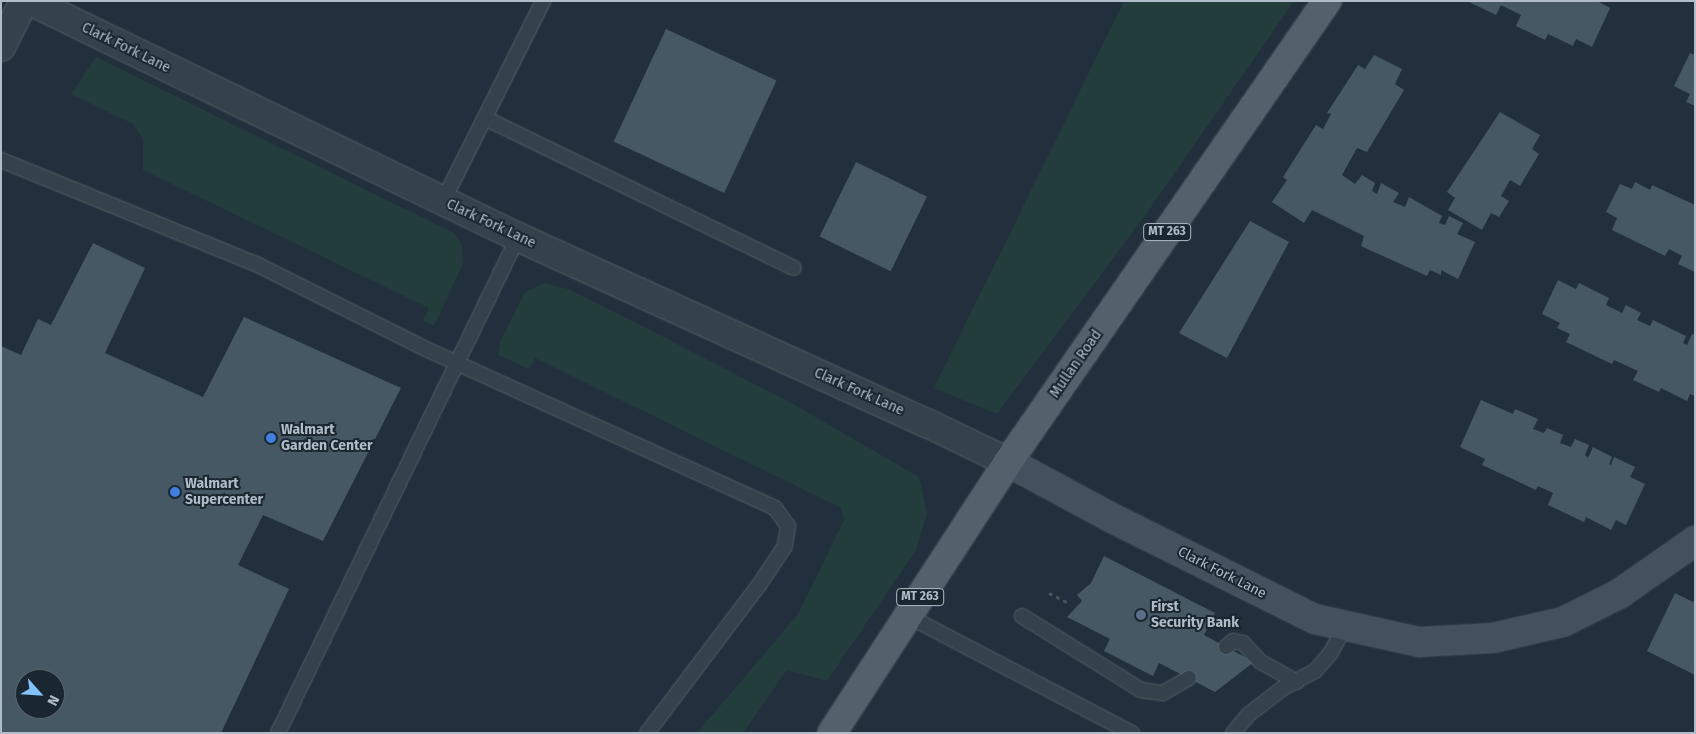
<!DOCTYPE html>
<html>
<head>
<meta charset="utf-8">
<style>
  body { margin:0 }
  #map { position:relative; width:1696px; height:734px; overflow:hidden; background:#21303c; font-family:"Fira Sans",sans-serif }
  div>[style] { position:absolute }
  .green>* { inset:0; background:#233d3c }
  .building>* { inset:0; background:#475865; transform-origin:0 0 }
  .path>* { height:3px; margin-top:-1.5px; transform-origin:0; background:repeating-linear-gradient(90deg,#415959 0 4px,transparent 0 8px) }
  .roads { filter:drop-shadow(0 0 1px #53606a) drop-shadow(0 0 1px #53606a) }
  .lane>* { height:14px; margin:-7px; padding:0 7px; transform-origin:7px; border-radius:7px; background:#35424c }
  .street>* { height:28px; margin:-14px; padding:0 14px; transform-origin:14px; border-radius:14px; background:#35424c }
  .secondary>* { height:28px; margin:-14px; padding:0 14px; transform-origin:14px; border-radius:14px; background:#43515f }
  .primary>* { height:28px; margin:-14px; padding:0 14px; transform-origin:14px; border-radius:14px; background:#53616c }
  .dots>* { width:14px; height:14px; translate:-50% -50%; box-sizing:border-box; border:2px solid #1a2731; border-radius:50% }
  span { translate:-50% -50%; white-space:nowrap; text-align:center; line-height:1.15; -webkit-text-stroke:4px #1a2731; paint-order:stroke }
  .shield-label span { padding:1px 4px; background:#1a2731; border:1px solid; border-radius:4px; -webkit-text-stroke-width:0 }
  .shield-label { font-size:12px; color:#b0bdc8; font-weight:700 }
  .street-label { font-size:14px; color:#b0bdc8 }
  .poi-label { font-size:14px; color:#b0bdc8; font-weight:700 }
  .left { translate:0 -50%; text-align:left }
  .frame { position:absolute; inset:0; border:2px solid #b0bdc8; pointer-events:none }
  .north { position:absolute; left:15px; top:669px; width:50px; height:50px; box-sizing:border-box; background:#1a2731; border:1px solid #56636d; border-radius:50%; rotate:116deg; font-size:14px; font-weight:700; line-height:20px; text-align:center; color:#b0bdc8 }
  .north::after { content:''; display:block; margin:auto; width:18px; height:22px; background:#81c1fc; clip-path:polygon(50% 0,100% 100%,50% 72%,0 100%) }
</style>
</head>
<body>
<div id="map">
  <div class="green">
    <i style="clip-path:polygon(1124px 1px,1294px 1px,1149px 210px,997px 414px,934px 388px)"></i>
    <i style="clip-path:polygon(96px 57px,454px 233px,462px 245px,463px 264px,434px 326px,423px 321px,429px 308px,143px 170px,143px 139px,133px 124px,71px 94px)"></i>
    <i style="clip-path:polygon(544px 283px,568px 289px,652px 331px,795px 405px,919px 477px,927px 513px,916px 550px,827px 681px,787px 670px,743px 733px,697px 733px,798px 614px,844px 520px,841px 508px,535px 358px,529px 369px,498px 355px,500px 342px,525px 292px)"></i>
  </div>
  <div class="building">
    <i style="clip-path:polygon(1467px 1px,1597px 1px,1610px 8px,1592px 47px,1576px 39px,1573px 46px,1548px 34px,1545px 40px,1516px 26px,1521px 15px,1501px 5px,1496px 15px)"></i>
    <i style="left:666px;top:29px;width:122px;height:124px;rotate:25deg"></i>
    <i style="clip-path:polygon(1690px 53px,1695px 55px,1695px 106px,1686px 102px,1690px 94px,1674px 86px)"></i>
    <i style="clip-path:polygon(1374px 55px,1402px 69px,1395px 84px,1404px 90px,1367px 152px,1357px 148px,1342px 175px,1355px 184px,1362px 175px,1375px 183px,1372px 191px,1377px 194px,1381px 183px,1399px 193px,1393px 202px,1405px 207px,1409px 197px,1442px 216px,1439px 223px,1445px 225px,1449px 216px,1463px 223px,1457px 234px,1475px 242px,1458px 279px,1441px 270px,1441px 275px,1430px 270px,1427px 276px,1361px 246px,1364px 236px,1312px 210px,1304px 223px,1272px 202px,1287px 180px,1283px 177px,1316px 125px,1323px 129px,1331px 114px,1327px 113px,1358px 65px,1365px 69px)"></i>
    <i style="clip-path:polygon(1500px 112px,1540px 135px,1532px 149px,1539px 154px,1520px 186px,1510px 180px,1501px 196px,1509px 201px,1499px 217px,1491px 213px,1482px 230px,1448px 210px,1455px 198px,1447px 192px)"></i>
    <i style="left:856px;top:162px;width:79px;height:83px;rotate:26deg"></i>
    <i style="clip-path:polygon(1635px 182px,1650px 190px,1652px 185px,1695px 205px,1695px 272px,1678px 264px,1682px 256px,1669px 249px,1665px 256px,1612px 230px,1617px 218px,1606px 212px,1620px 184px,1632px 189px)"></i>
    <i style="clip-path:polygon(1250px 221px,1289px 242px,1227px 358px,1179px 333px)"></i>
    <i style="clip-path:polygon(evenodd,93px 243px,145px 268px,105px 353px,203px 397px,244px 317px,401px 388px,323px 541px,263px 515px,238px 565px,289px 589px,221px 733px,1px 733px,1px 346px,21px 355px,38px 319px,51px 325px,93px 243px,25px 679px,55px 679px,55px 709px,25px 709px,25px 679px)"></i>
    <i style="clip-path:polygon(1558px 280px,1576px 289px,1579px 283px,1609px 298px,1606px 305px,1622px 313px,1626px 305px,1641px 313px,1637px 320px,1650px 326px,1653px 320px,1686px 336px,1683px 343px,1687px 345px,1692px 334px,1695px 335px,1695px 396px,1690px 394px,1687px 401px,1661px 388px,1659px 392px,1633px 380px,1638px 371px,1614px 360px,1612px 364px,1566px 342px,1570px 334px,1557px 328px,1560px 323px,1542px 314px)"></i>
    <i style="clip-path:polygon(1481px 400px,1513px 414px,1515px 409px,1538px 419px,1533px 429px,1544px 433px,1547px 428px,1563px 435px,1560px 443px,1571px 447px,1575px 439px,1589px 445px,1585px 455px,1588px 458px,1593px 447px,1612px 457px,1609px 464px,1611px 465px,1614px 457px,1635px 467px,1630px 477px,1645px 484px,1626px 525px,1616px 520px,1611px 530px,1586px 517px,1584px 522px,1548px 505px,1553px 493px,1538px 486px,1536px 490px,1482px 465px,1485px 459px,1460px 447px)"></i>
    <i style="clip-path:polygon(1104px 556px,1215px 613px,1204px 635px,1254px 662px,1215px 692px,1159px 663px,1153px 676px,1104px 651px,1110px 639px,1067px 617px,1082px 601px,1077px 595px,1091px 583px)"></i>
    <i style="clip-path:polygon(1675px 593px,1693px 602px,1695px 599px,1695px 675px,1647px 651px)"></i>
  </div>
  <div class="path">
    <i style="left:1049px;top:593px;width:22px;rotate:27deg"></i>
  </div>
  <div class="roads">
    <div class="lane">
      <i style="left:485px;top:118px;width:343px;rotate:25.9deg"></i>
      <i style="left:1px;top:160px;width:278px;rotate:22.2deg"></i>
      <i style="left:258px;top:265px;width:188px;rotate:26.6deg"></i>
      <i style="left:426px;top:349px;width:384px;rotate:24.5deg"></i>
      <i style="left:775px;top:508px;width:22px;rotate:54deg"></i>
      <i style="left:788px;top:526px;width:20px;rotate:99deg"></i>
      <i style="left:785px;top:546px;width:47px;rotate:123.7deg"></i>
      <i style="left:759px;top:585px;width:186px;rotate:127.1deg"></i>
      <i style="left:443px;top:201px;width:224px;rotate:-63.4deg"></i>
      <i style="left:908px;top:616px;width:253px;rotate:27.6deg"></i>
      <i style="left:1022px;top:616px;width:140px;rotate:31.9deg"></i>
      <i style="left:1141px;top:690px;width:22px;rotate:8deg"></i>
      <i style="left:1163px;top:693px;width:30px;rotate:-30deg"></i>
      <i style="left:1226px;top:647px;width:9px;rotate:-41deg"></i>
      <i style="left:1233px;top:641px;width:10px;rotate:11deg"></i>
      <i style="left:1243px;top:643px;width:26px;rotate:47deg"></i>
      <i style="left:1261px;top:662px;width:41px;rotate:29.1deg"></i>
      <i style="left:278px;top:733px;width:551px;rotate:-64.18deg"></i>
      <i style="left:1233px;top:733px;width:23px;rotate:-50deg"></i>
      <i style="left:1248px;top:715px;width:44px;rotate:-37.6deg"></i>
      <i style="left:1283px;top:688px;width:36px;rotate:-28deg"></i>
      <i style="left:1315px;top:671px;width:23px;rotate:-49deg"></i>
      <i style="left:1330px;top:654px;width:31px;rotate:-61deg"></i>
    </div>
    <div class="street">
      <i style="left:30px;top:1px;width:542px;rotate:25.81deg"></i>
      <i style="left:518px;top:237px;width:449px;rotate:24.5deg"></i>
      <i style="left:927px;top:423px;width:90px;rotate:25.7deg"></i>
      <i style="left:1px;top:47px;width:51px;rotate:-63.4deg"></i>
    </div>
    <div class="secondary">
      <i style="left:1008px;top:462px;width:116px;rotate:28.3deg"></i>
      <i style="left:1110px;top:517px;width:229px;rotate:26.5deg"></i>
      <i style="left:1315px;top:619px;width:107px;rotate:12.5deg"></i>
      <i style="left:1419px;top:642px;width:74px;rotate:-3.1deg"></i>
      <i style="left:1493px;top:638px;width:72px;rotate:-12.9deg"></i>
      <i style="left:1563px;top:622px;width:63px;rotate:-26.6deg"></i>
      <i style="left:1619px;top:594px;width:93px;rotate:-34.9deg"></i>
    </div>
    <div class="primary">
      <i style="left:832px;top:733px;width:323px;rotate:-57deg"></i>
      <i style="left:1008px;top:462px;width:561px;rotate:-55.32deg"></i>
    </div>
  </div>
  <div class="dots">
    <i style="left:271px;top:438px;background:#3f7fe0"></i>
    <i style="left:175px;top:492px;background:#3f7fe0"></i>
    <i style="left:1141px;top:615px;background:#5c6f8a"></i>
  </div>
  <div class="shield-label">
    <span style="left:1167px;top:232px">MT 263</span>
    <span style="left:920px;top:597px">MT 263</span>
  </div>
  <div class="street-label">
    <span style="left:126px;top:48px;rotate:26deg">Clark Fork Lane</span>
    <span style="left:491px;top:224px;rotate:25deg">Clark Fork Lane</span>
    <span style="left:1076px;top:364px;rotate:-55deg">Mullan Road</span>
    <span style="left:859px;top:392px;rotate:24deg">Clark Fork Lane</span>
    <span style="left:1222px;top:573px;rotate:27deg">Clark Fork Lane</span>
  </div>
  <div class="poi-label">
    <span class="left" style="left:281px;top:438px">Walmart<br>Garden Center</span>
    <span class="left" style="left:185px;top:492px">Walmart<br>Supercenter</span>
    <span class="left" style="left:1151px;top:615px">First<br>Security Bank</span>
  </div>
  <div class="frame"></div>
  <div class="north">N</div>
</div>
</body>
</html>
